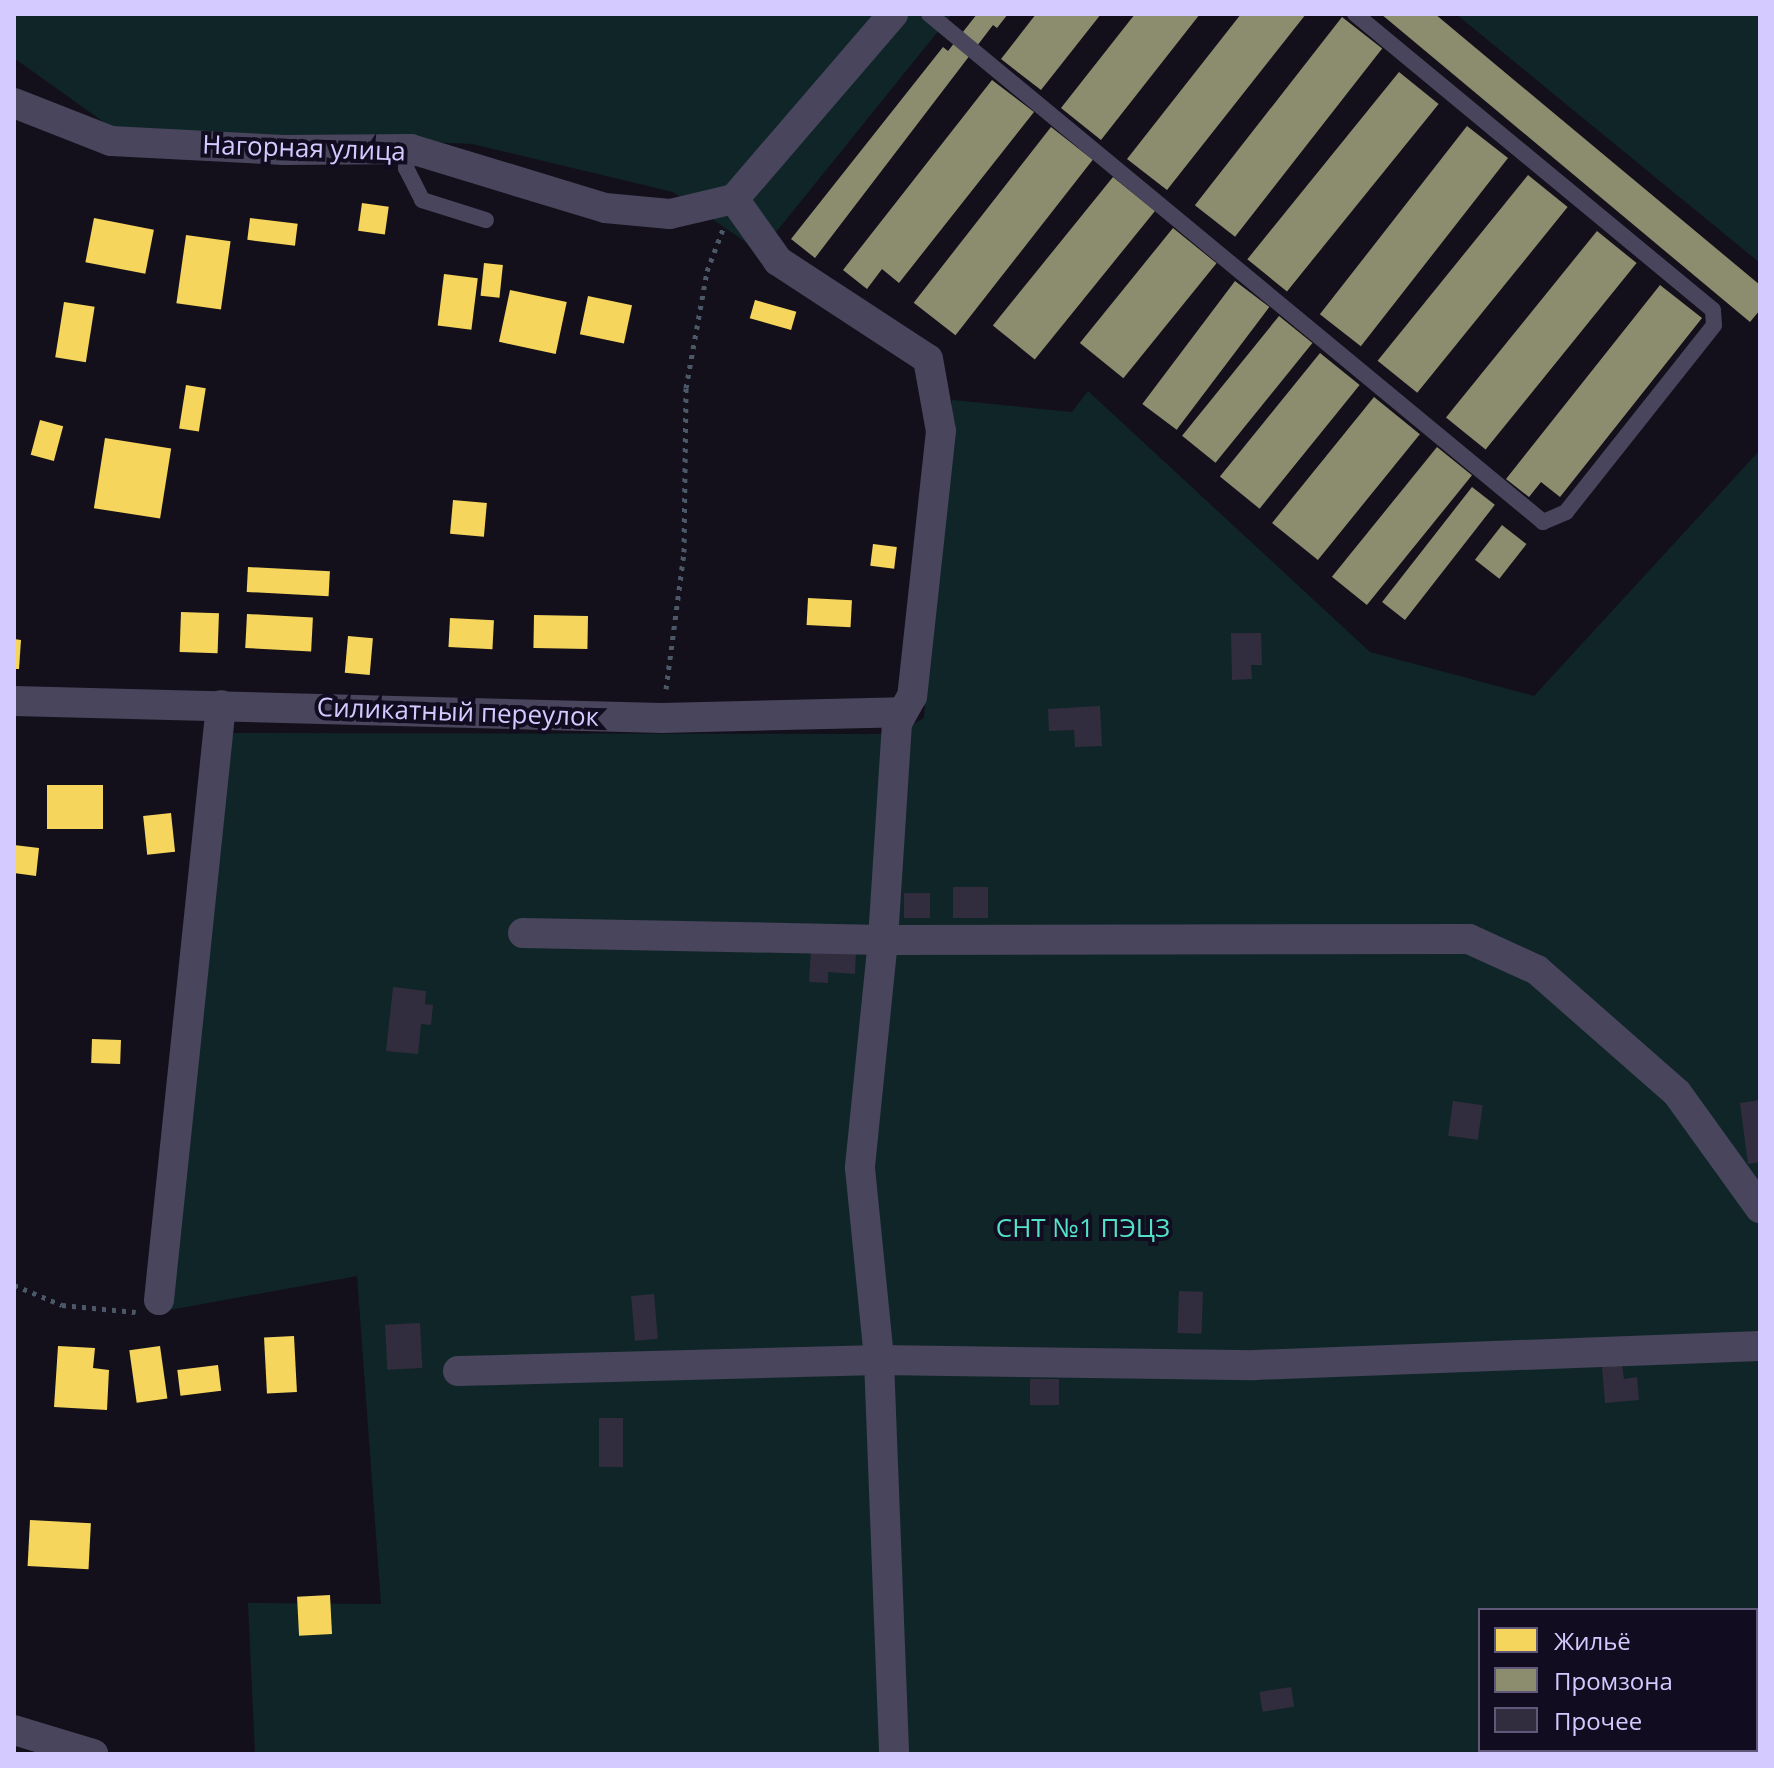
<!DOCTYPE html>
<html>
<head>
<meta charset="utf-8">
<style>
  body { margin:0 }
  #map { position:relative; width:1774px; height:1768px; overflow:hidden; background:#13101b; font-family:"Open Sans",sans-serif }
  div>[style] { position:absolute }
  .green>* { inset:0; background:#102527 }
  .homes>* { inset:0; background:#f6d55c; transform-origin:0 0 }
  .industry>* { inset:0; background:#8c8c6e; transform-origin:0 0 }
  .building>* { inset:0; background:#312d3e; transform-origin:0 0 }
  .path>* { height:5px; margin-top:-2.5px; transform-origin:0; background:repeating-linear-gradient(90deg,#4b5868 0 4px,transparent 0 10px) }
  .lane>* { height:16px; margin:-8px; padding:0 8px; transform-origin:8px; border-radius:8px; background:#48455c }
  .street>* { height:30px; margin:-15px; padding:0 15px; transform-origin:15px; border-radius:15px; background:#48455c }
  span { translate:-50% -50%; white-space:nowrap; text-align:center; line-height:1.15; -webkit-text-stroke:8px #110c1f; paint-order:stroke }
  .street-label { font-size:26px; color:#d5caff }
  .park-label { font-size:26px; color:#54e1c9 }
  .frame { position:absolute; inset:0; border:16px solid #d5caff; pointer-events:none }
  .legend { position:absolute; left:1478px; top:1608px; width:280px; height:144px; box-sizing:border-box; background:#110c1f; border:2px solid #5f5879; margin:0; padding:10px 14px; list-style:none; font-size:24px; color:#d5caff }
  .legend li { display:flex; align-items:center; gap:16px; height:40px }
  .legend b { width:40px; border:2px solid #5f5879 }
</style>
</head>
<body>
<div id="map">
  <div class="green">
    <i style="clip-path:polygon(14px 14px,952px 14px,760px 252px,673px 192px,472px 144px,112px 128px,14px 58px)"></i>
    <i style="clip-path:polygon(1456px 14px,1760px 14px,1760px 263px)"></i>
    <i style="clip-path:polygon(evenodd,1088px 391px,1370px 652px,1534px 696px,1760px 450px,1760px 1754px,255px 1754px,248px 1603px,381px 1604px,357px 1276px,169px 1310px,231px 733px,895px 734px,924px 718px,952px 400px,1072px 412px,1088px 391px,1480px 1610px,1756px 1610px,1756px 1750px,1480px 1750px,1480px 1610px)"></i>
  </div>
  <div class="homes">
    <i style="left:362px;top:203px;width:27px;height:28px;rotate:8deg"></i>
    <i style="left:94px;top:218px;width:61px;height:45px;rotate:11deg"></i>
    <i style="left:250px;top:218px;width:48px;height:22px;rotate:7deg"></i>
    <i style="left:186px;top:235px;width:45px;height:69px;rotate:8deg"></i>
    <i style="left:484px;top:263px;width:19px;height:33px;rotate:6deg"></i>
    <i style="left:444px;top:274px;width:34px;height:52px;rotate:7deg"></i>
    <i style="left:510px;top:290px;width:58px;height:53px;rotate:12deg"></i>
    <i style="left:588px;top:296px;width:45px;height:39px;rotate:12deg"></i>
    <i style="left:755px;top:300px;width:43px;height:19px;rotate:16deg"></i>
    <i style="left:64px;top:302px;width:31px;height:56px;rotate:9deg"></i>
    <i style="left:186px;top:385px;width:20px;height:44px;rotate:9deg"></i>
    <i style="left:40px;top:420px;width:24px;height:36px;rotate:15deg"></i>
    <i style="left:105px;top:438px;width:67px;height:71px;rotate:9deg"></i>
    <i style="left:453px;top:500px;width:34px;height:34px;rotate:5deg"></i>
    <i style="left:873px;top:544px;width:24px;height:22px;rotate:7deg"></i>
    <i style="left:248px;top:567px;width:82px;height:25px;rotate:3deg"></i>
    <i style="left:808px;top:598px;width:44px;height:27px;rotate:3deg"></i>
    <i style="left:181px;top:612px;width:38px;height:40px;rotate:2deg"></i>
    <i style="left:247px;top:614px;width:66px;height:34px;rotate:3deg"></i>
    <i style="left:534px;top:615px;width:54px;height:33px;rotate:1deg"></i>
    <i style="left:450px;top:618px;width:44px;height:29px;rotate:3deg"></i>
    <i style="left:348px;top:636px;width:25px;height:37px;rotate:5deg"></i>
    <i style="clip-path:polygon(14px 639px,21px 640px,19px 669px,14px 669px)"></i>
    <i style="left:47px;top:785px;width:56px;height:44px"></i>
    <i style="left:171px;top:813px;width:39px;height:28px;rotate:84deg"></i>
    <i style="clip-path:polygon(14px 845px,39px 848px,36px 876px,14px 873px)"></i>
    <i style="left:92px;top:1039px;width:29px;height:24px;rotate:2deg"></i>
    <i style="left:294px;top:1336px;width:56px;height:30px;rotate:87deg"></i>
    <i style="clip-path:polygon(58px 1346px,95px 1348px,93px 1368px,109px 1370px,107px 1410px,54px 1407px)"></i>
    <i style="left:160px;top:1346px;width:53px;height:31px;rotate:82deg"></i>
    <i style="left:218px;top:1365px;width:26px;height:41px;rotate:83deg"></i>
    <i style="left:30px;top:1520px;width:61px;height:46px;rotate:3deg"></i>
    <i style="left:330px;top:1595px;width:39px;height:33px;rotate:87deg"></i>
  </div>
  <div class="industry">
    <i style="clip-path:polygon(977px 14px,1008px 14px,997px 28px,993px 25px,815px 258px,791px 239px,943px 47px,948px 51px)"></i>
    <i style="clip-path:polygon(1036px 14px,1101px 14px,1041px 90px,1001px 59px)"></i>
    <i style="clip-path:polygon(1135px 14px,1200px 14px,1101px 140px,1061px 108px)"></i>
    <i style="clip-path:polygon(1241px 14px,1306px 14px,1167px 190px,1127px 159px)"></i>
    <i style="clip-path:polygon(1381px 14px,1435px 14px,1760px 285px,1760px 310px,1750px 322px)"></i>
    <i style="left:1342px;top:17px;width:51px;height:239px;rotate:38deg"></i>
    <i style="left:1399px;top:72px;width:51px;height:241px;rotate:39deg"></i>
    <i style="clip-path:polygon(992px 80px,1034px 112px,899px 283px,882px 269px,867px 289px,843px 270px)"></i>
    <i style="left:1467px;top:126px;width:52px;height:239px;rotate:38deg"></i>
    <i style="left:1051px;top:127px;width:53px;height:223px;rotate:38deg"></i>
    <i style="left:1528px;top:175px;width:51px;height:239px;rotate:39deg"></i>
    <i style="left:1113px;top:177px;width:54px;height:191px;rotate:39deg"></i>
    <i style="left:1173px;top:228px;width:56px;height:148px;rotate:39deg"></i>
    <i style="left:1597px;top:231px;width:51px;height:240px;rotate:39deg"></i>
    <i style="left:1235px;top:281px;width:43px;height:154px;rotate:37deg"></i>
    <i style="clip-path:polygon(1660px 285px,1702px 318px,1560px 497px,1541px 482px,1529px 497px,1506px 479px)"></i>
    <i style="left:1279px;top:316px;width:43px;height:154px;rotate:39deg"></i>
    <i style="left:1320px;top:353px;width:51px;height:159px;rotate:39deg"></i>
    <i style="left:1374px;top:397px;width:59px;height:162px;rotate:39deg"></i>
    <i style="left:1437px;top:447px;width:45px;height:167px;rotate:39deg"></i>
    <i style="left:1472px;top:487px;width:29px;height:146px;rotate:38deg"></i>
    <i style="left:1502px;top:525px;width:31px;height:44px;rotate:38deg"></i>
  </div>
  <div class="building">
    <i style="clip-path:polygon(1231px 633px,1261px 633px,1262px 665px,1251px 665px,1252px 679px,1232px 680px)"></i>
    <i style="clip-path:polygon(1100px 706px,1102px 746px,1075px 747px,1074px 730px,1049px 731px,1048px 709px)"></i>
    <i style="left:953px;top:887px;width:35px;height:31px"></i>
    <i style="left:904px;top:893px;width:26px;height:25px"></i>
    <i style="clip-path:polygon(811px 949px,856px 951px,855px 974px,828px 972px,828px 983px,809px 982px)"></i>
    <i style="clip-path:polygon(393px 987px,426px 991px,425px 1004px,433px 1005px,431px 1025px,421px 1024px,418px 1054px,386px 1051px)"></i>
    <i style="clip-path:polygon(1760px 1100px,1760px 1162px,1748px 1164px,1740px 1103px)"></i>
    <i style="left:1453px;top:1101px;width:30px;height:35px;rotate:8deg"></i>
    <i style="left:1179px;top:1291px;width:24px;height:42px;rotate:2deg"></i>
    <i style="left:654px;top:1294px;width:45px;height:23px;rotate:85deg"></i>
    <i style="left:420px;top:1323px;width:45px;height:35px;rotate:87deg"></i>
    <i style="clip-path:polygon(1622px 1365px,1624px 1379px,1637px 1377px,1639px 1400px,1605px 1403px,1602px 1367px)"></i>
    <i style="left:1030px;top:1379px;width:29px;height:26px"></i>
    <i style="left:599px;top:1418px;width:24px;height:49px"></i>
    <i style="left:1291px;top:1687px;width:20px;height:32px;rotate:81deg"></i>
  </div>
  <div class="path">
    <i style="left:666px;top:689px;width:138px;rotate:-82.5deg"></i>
    <i style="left:684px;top:552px;width:164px;rotate:-89.3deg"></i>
    <i style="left:686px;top:388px;width:119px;rotate:-79.8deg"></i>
    <i style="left:707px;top:271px;width:45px;rotate:-69.1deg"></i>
    <i style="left:14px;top:1285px;width:52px;rotate:22.6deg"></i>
    <i style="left:62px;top:1305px;width:74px;rotate:5.4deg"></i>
  </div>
  <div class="lane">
    <i style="left:929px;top:14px;width:797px;rotate:39.6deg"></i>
    <i style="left:1543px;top:522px;width:25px;rotate:-23deg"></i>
    <i style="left:1566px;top:512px;width:238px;rotate:-51.6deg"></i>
    <i style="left:1714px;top:325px;width:15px;rotate:-94deg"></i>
    <i style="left:1713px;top:310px;width:465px;rotate:-140.4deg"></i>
    <i style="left:411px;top:149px;width:20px;rotate:105deg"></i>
    <i style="left:406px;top:168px;width:36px;rotate:63deg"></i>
    <i style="left:422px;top:200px;width:67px;rotate:17.4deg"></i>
  </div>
  <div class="street">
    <i style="left:14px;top:103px;width:104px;rotate:21.4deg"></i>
    <i style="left:111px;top:141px;width:173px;rotate:3deg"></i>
    <i style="left:284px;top:150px;width:127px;rotate:-0.5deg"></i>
    <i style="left:411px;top:149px;width:203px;rotate:16.9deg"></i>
    <i style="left:605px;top:208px;width:65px;rotate:5.3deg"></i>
    <i style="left:670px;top:214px;width:66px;rotate:-13.2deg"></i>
    <i style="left:734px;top:199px;width:76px;rotate:54.6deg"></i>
    <i style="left:778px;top:261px;width:179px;rotate:33.2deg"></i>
    <i style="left:928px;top:359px;width:73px;rotate:79.8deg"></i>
    <i style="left:941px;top:431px;width:267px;rotate:96.2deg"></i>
    <i style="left:912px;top:696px;width:31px;rotate:119deg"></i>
    <i style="left:897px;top:723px;width:217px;rotate:93.7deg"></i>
    <i style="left:883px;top:940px;width:229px;rotate:95.8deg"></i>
    <i style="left:860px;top:1168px;width:193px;rotate:84.3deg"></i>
    <i style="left:879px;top:1360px;width:394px;rotate:87.8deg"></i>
    <i style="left:734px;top:199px;width:244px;rotate:-49.3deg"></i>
    <i style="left:14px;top:701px;width:648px;rotate:1.5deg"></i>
    <i style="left:662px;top:718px;width:239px;rotate:-1.4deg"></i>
    <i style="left:523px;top:933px;width:360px;rotate:1.1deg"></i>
    <i style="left:883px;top:940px;width:586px;rotate:-0.1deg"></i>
    <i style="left:1469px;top:939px;width:75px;rotate:24.5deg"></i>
    <i style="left:1537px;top:970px;width:186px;rotate:41.3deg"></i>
    <i style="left:1677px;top:1093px;width:142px;rotate:54.2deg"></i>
    <i style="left:159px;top:1300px;width:598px;rotate:-84.05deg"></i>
    <i style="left:458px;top:1371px;width:421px;rotate:-1.5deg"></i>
    <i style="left:879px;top:1360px;width:376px;rotate:0.8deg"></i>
    <i style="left:1255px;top:1365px;width:505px;rotate:-2.15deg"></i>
    <i style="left:14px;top:1730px;width:83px;rotate:16.9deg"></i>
  </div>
  <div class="street-label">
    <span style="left:304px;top:148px;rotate:2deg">Нагорная улица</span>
    <span style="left:458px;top:712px;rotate:2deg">Силикатный переулок</span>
  </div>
  <div class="park-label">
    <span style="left:1083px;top:1228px">СНТ №1 ПЭЦЗ</span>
  </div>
  <div class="frame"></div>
  <ul class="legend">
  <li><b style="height:22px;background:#f6d55c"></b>Жильё</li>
  <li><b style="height:22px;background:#8c8c6e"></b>Промзона</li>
  <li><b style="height:22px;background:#312d3e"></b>Прочее</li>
  </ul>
</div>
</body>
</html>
